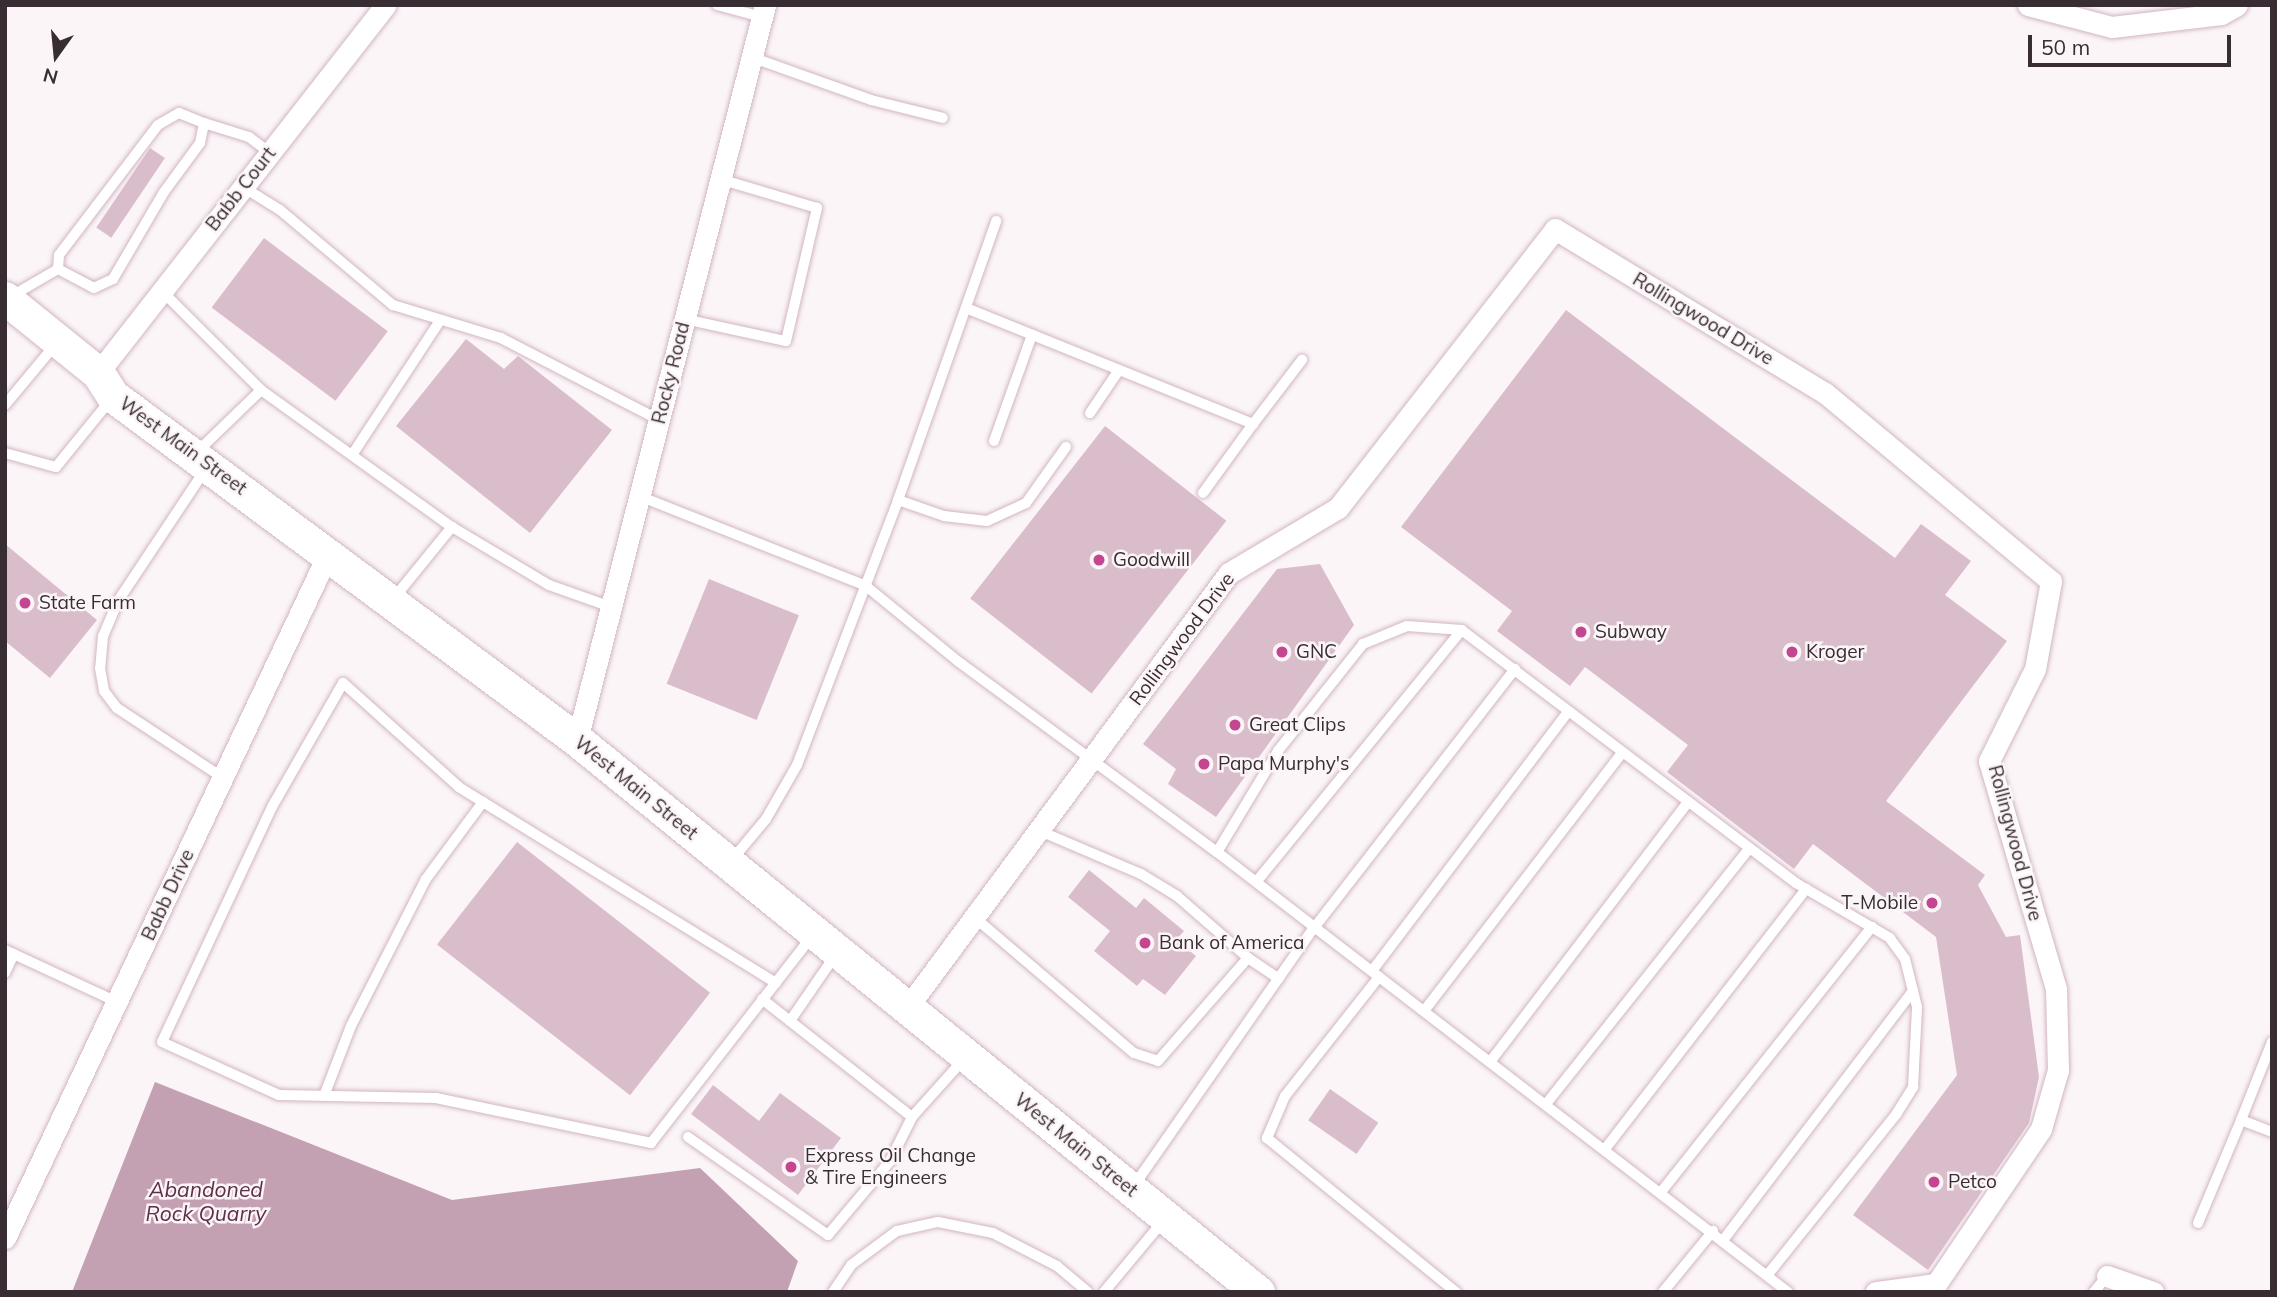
<!DOCTYPE html>
<html>
<head>
<meta charset="utf-8">
<style>
  body { margin:0 }
  #map { position:relative; width:2277px; height:1297px; overflow:hidden; background:#fbf5f8; font-family:Mulish,sans-serif }
  div>[style] { position:absolute }
  .water>* { inset:0; background:#c4a1b2 }
  .building>* { inset:0; background:#dabdcb; transform-origin:0 0 }
  .roads { filter:drop-shadow(0 0 2px #d2b5c3) drop-shadow(0 0 2px #d2b5c3) }
  .lane>* { height:10px; margin:-5px; padding:0 5px; transform-origin:5px; border-radius:5px; background:#fff }
  .street>* { height:21px; margin:-10.5px; padding:0 10.5px; transform-origin:10.5px; border-radius:10.5px; background:#fff }
  .primary>* { height:33px; margin:-16.5px; padding:0 16.5px; transform-origin:16.5px; border-radius:16.5px; background:#fff }
  .dots>* { width:19px; height:19px; translate:-50% -50%; box-sizing:border-box; border:4px solid #fbf5f8; border-radius:50% }
  span { translate:-50% -50%; white-space:nowrap; text-align:center; line-height:1.15; -webkit-text-stroke:5px #fbf5f8; paint-order:stroke }
  .street-label { font-size:19px; color:#382d32 }
  .poi-label { font-size:19px; color:#382d32 }
  .left { translate:0 -50%; text-align:left }
  .right { translate:-100% -50%; text-align:right }
  .water-label { font-size:21px; color:#5f2f49; font-style:italic }
  .frame { position:absolute; inset:0; border:7px solid #382d32; pointer-events:none }
  .north { position:absolute; left:21px; top:21px; width:70px; height:70px; -webkit-text-stroke:5px #fbf5f8; paint-order:stroke; rotate:195deg; font-size:19px; font-weight:700; line-height:28px; text-align:center; color:#382d32 }
  .north::after { content:''; display:block; margin:auto; width:24px; height:32px; background:#382d32; clip-path:polygon(50% 0,100% 100%,50% 72%,0 100%) }
  .scale { position:absolute; left:2028px; top:35px; width:203px; height:32px; box-sizing:border-box; border:4px solid #382d32; border-top:0; padding-left:9px; font-size:21px; line-height:24px; white-space:nowrap; color:#382d32; -webkit-text-stroke:5px #fbf5f8; paint-order:stroke }
</style>
</head>
<body>
<div id="map">
  <div class="water">
    <i style="clip-path:polygon(155px 1082px,452px 1200px,700px 1168px,798px 1261px,787px 1292px,72px 1292px)"></i>
  </div>
  <div class="building">
    <i style="left:150px;top:148px;width:18px;height:96px;rotate:34deg"></i>
    <i style="left:264px;top:238px;width:155px;height:87px;rotate:37deg"></i>
    <i style="clip-path:polygon(1566px 310px,1895px 558px,1921px 524px,1971px 561px,1945px 595px,2007px 641px,1886px 801px,1985px 875px,1978px 885px,2006px 937px,2020px 935px,2039px 1077px,2029px 1123px,1928px 1270px,1853px 1215px,1957px 1075px,1936px 937px,1813px 844px,1794px 869px,1667px 772px,1688px 745px,1585px 667px,1570px 686px,1497px 631px,1512px 611px,1401px 527px)"></i>
    <i style="clip-path:polygon(466px 339px,504px 369px,518px 356px,612px 430px,530px 533px,396px 426px)"></i>
    <i style="left:1105px;top:426px;width:154px;height:219px;rotate:38deg"></i>
    <i style="clip-path:polygon(5px 544px,97px 620px,50px 678px,5px 641px)"></i>
    <i style="clip-path:polygon(1320px 564px,1354px 625px,1216px 817px,1168px 784px,1176px 769px,1143px 744px,1277px 569px)"></i>
    <i style="left:709px;top:579px;width:97px;height:113px;rotate:22deg"></i>
    <i style="left:517px;top:842px;width:245px;height:130px;rotate:38deg"></i>
    <i style="clip-path:polygon(1089px 870px,1136px 908px,1144px 898px,1184px 931px,1176px 940px,1196px 956px,1165px 995px,1143px 979px,1137px 986px,1094px 951px,1110px 931px,1068px 897px)"></i>
    <i style="clip-path:polygon(713px 1085px,759px 1121px,780px 1093px,841px 1138px,798px 1195px,691px 1114px)"></i>
    <i style="left:1330px;top:1089px;width:59px;height:38px;rotate:35deg"></i>
  </div>
  <div class="roads">
    <div class="lane">
      <i style="left:717px;top:5px;width:47px;rotate:14.9deg"></i>
      <i style="left:751px;top:57px;width:127px;rotate:19.7deg"></i>
      <i style="left:871px;top:100px;width:74px;rotate:14deg"></i>
      <i style="left:179px;top:113px;width:27px;rotate:22deg"></i>
      <i style="left:204px;top:123px;width:20px;rotate:101deg"></i>
      <i style="left:200px;top:143px;width:61px;rotate:126.3deg"></i>
      <i style="left:164px;top:192px;width:101px;rotate:120.4deg"></i>
      <i style="left:113px;top:279px;width:21px;rotate:155deg"></i>
      <i style="left:94px;top:288px;width:41px;rotate:-152.2deg"></i>
      <i style="left:58px;top:269px;width:14px;rotate:-86deg"></i>
      <i style="left:59px;top:255px;width:163px;rotate:-52.7deg"></i>
      <i style="left:158px;top:125px;width:24px;rotate:-30deg"></i>
      <i style="left:204px;top:123px;width:47px;rotate:17.3deg"></i>
      <i style="left:249px;top:137px;width:26px;rotate:37deg"></i>
      <i style="left:243px;top:187px;width:44px;rotate:31.9deg"></i>
      <i style="left:280px;top:210px;width:148px;rotate:40.1deg"></i>
      <i style="left:393px;top:305px;width:113px;rotate:17deg"></i>
      <i style="left:501px;top:338px;width:178px;rotate:27.4deg"></i>
      <i style="left:162px;top:291px;width:140px;rotate:45deg"></i>
      <i style="left:261px;top:390px;width:235px;rotate:35.7deg"></i>
      <i style="left:452px;top:527px;width:113px;rotate:30.9deg"></i>
      <i style="left:549px;top:585px;width:66px;rotate:19.5deg"></i>
      <i style="left:10px;top:297px;width:56px;rotate:-30.3deg"></i>
      <i style="left:966px;top:308px;width:310px;rotate:22deg"></i>
      <i style="left:1253px;top:424px;width:81px;rotate:-52.6deg"></i>
      <i style="left:684px;top:319px;width:104px;rotate:12.2deg"></i>
      <i style="left:786px;top:341px;width:137px;rotate:-76.9deg"></i>
      <i style="left:817px;top:208px;width:101px;rotate:-163.4deg"></i>
      <i style="left:5px;top:405px;width:78px;rotate:-50.2deg"></i>
      <i style="left:1090px;top:413px;width:52px;rotate:-56deg"></i>
      <i style="left:994px;top:441px;width:113px;rotate:-70.3deg"></i>
      <i style="left:197px;top:452px;width:89px;rotate:-44.1deg"></i>
      <i style="left:5px;top:453px;width:53px;rotate:15.4deg"></i>
      <i style="left:56px;top:467px;width:89px;rotate:-50.9deg"></i>
      <i style="left:352px;top:455px;width:159px;rotate:-56.8deg"></i>
      <i style="left:205px;top:470px;width:157px;rotate:123.6deg"></i>
      <i style="left:118px;top:601px;width:38px;rotate:113deg"></i>
      <i style="left:103px;top:636px;width:32px;rotate:95deg"></i>
      <i style="left:100px;top:668px;width:23px;rotate:80deg"></i>
      <i style="left:104px;top:691px;width:21px;rotate:53deg"></i>
      <i style="left:117px;top:708px;width:127px;rotate:33.4deg"></i>
      <i style="left:1203px;top:493px;width:85px;rotate:-54.1deg"></i>
      <i style="left:639px;top:496px;width:244px;rotate:21.6deg"></i>
      <i style="left:866px;top:586px;width:120px;rotate:39.3deg"></i>
      <i style="left:959px;top:662px;width:320px;rotate:36.4deg"></i>
      <i style="left:898px;top:500px;width:49px;rotate:19.2deg"></i>
      <i style="left:944px;top:516px;width:43px;rotate:6.6deg"></i>
      <i style="left:987px;top:521px;width:43px;rotate:-24.8deg"></i>
      <i style="left:1026px;top:503px;width:69px;rotate:-54.5deg"></i>
      <i style="left:394px;top:598px;width:92px;rotate:-50.8deg"></i>
      <i style="left:1040px;top:831px;width:110px;rotate:23.1deg"></i>
      <i style="left:1141px;top:874px;width:42px;rotate:31.4deg"></i>
      <i style="left:1177px;top:896px;width:94px;rotate:41.1deg"></i>
      <i style="left:731px;top:861px;width:55px;rotate:-50.2deg"></i>
      <i style="left:766px;top:819px;width:62px;rotate:-60.1deg"></i>
      <i style="left:797px;top:765px;width:284px;rotate:-69.1deg"></i>
      <i style="left:898px;top:500px;width:296px;rotate:-70.6deg"></i>
      <i style="left:1257px;top:881px;width:324px;rotate:-50.8deg"></i>
      <i style="left:974px;top:917px;width:210px;rotate:40.4deg"></i>
      <i style="left:1134px;top:1053px;width:25px;rotate:18deg"></i>
      <i style="left:1158px;top:1061px;width:137px;rotate:-48.9deg"></i>
      <i style="left:1248px;top:958px;width:37px;rotate:34deg"></i>
      <i style="left:5px;top:950px;width:123px;rotate:24.9deg"></i>
      <i style="left:1372px;top:971px;width:325px;rotate:-52.9deg"></i>
      <i style="left:5px;top:973px;width:21px;rotate:-65deg"></i>
      <i style="left:1379px;top:977px;width:152px;rotate:128.3deg"></i>
      <i style="left:1285px;top:1096px;width:46px;rotate:113.2deg"></i>
      <i style="left:1267px;top:1138px;width:244px;rotate:39.2deg"></i>
      <i style="left:776px;top:983px;width:373px;rotate:-148.3deg"></i>
      <i style="left:459px;top:787px;width:156px;rotate:-138.1deg"></i>
      <i style="left:343px;top:683px;width:143px;rotate:119.8deg"></i>
      <i style="left:272px;top:807px;width:259px;rotate:115.1deg"></i>
      <i style="left:162px;top:1042px;width:128px;rotate:24.4deg"></i>
      <i style="left:279px;top:1095px;width:157px;rotate:1.1deg"></i>
      <i style="left:436px;top:1098px;width:220px;rotate:11.8deg"></i>
      <i style="left:651px;top:1143px;width:264px;rotate:-52.1deg"></i>
      <i style="left:762px;top:999px;width:191px;rotate:38.2deg"></i>
      <i style="left:912px;top:1117px;width:79px;rotate:-48.1deg"></i>
      <i style="left:1424px;top:1011px;width:325px;rotate:-52.5deg"></i>
      <i style="left:790px;top:1021px;width:81px;rotate:-55.5deg"></i>
      <i style="left:1490px;top:1062px;width:327px;rotate:-52.7deg"></i>
      <i style="left:324px;top:1096px;width:75px;rotate:-68.9deg"></i>
      <i style="left:351px;top:1026px;width:165px;rotate:-63deg"></i>
      <i style="left:426px;top:879px;width:96px;rotate:-53.5deg"></i>
      <i style="left:1546px;top:1104px;width:326px;rotate:-51.5deg"></i>
      <i style="left:2241px;top:1120px;width:84px;rotate:-68.3deg"></i>
      <i style="left:688px;top:1137px;width:171px;rotate:35deg"></i>
      <i style="left:828px;top:1235px;width:97px;rotate:-50deg"></i>
      <i style="left:890px;top:1161px;width:49px;rotate:-63.4deg"></i>
      <i style="left:1605px;top:1149px;width:329px;rotate:-52.3deg"></i>
      <i style="left:1133px;top:1187px;width:316px;rotate:-55.1deg"></i>
      <i style="left:1314px;top:928px;width:328px;rotate:-52.2deg"></i>
      <i style="left:1661px;top:1192px;width:339px;rotate:-51.5deg"></i>
      <i style="left:2198px;top:1223px;width:112px;rotate:-67.3deg"></i>
      <i style="left:2241px;top:1120px;width:33px;rotate:21deg"></i>
      <i style="left:1724px;top:1239px;width:312px;rotate:-52.7deg"></i>
      <i style="left:1769px;top:1273px;width:205px;rotate:-51.3deg"></i>
      <i style="left:1897px;top:1113px;width:31px;rotate:-58deg"></i>
      <i style="left:1913px;top:1087px;width:80px;rotate:-87.1deg"></i>
      <i style="left:1917px;top:1007px;width:49px;rotate:-104deg"></i>
      <i style="left:1905px;top:959px;width:26px;rotate:-126deg"></i>
      <i style="left:1890px;top:938px;width:109px;rotate:-149.7deg"></i>
      <i style="left:1796px;top:883px;width:419px;rotate:-142.9deg"></i>
      <i style="left:1462px;top:630px;width:55px;rotate:-175.8deg"></i>
      <i style="left:1407px;top:626px;width:48px;rotate:157.8deg"></i>
      <i style="left:1363px;top:644px;width:137px;rotate:128.5deg"></i>
      <i style="left:1278px;top:751px;width:118px;rotate:121.1deg"></i>
      <i style="left:1217px;top:852px;width:721px;rotate:37.62deg"></i>
      <i style="left:833px;top:1292px;width:32px;rotate:-56deg"></i>
      <i style="left:851px;top:1265px;width:57px;rotate:-36.5deg"></i>
      <i style="left:897px;top:1231px;width:42px;rotate:-12.4deg"></i>
      <i style="left:938px;top:1222px;width:56px;rotate:11.3deg"></i>
      <i style="left:993px;top:1233px;width:72px;rotate:27.3deg"></i>
      <i style="left:1057px;top:1266px;width:40px;rotate:40deg"></i>
      <i style="left:1104px;top:1292px;width:94px;rotate:-50.2deg"></i>
      <i style="left:1663px;top:1292px;width:79px;rotate:-50.7deg"></i>
      <i style="left:2094px;top:1292px;width:21px;rotate:-51deg"></i>
    </div>
    <div class="street">
      <i style="left:2028px;top:5px;width:87px;rotate:14.7deg"></i>
      <i style="left:2112px;top:27px;width:110px;rotate:-6.8deg"></i>
      <i style="left:2221px;top:14px;width:18px;rotate:-29deg"></i>
      <i style="left:98px;top:373px;width:467px;rotate:-52deg"></i>
      <i style="left:577px;top:740px;width:759px;rotate:-75.65deg"></i>
      <i style="left:907px;top:1008px;width:541px;rotate:-53.49deg"></i>
      <i style="left:1229px;top:573px;width:127px;rotate:-30.8deg"></i>
      <i style="left:1338px;top:508px;width:353px;rotate:-52.1deg"></i>
      <i style="left:1555px;top:229px;width:316px;rotate:31.3deg"></i>
      <i style="left:1825px;top:393px;width:294px;rotate:39.8deg"></i>
      <i style="left:2051px;top:581px;width:89px;rotate:100.3deg"></i>
      <i style="left:2035px;top:669px;width:103px;rotate:116.6deg"></i>
      <i style="left:1989px;top:761px;width:237px;rotate:73.6deg"></i>
      <i style="left:2056px;top:988px;width:82px;rotate:88.6deg"></i>
      <i style="left:2058px;top:1070px;width:61px;rotate:106.1deg"></i>
      <i style="left:2041px;top:1129px;width:187px;rotate:124.1deg"></i>
      <i style="left:1936px;top:1284px;width:61px;rotate:172.4deg"></i>
      <i style="left:5px;top:1238px;width:759px;rotate:-64.72deg"></i>
      <i style="left:2107px;top:1276px;width:49px;rotate:19.2deg"></i>
    </div>
    <div class="primary">
      <i style="left:5px;top:298px;width:119px;rotate:38.9deg"></i>
      <i style="left:98px;top:373px;width:27px;rotate:57deg"></i>
      <i style="left:113px;top:396px;width:578px;rotate:36.55deg"></i>
      <i style="left:577px;top:740px;width:877px;rotate:39.03deg"></i>
    </div>
  </div>
  <div class="dots">
    <i style="left:1099px;top:560px;background:#c44590"></i>
    <i style="left:25px;top:603px;background:#c44590"></i>
    <i style="left:1581px;top:632px;background:#c44590"></i>
    <i style="left:1282px;top:652px;background:#c44590"></i>
    <i style="left:1792px;top:652px;background:#c44590"></i>
    <i style="left:1235px;top:725px;background:#c44590"></i>
    <i style="left:1204px;top:764px;background:#c44590"></i>
    <i style="left:1932px;top:903px;background:#c44590"></i>
    <i style="left:1145px;top:943px;background:#c44590"></i>
    <i style="left:791px;top:1167px;background:#c44590"></i>
    <i style="left:1934px;top:1182px;background:#c44590"></i>
  </div>
  <div class="street-label">
    <span style="left:241px;top:189px;rotate:-52deg">Babb Court</span>
    <span style="left:1703px;top:319px;rotate:31deg">Rollingwood Drive</span>
    <span style="left:671px;top:373px;rotate:-76deg">Rocky Road</span>
    <span style="left:183px;top:446px;rotate:36deg">West Main Street</span>
    <span style="left:1182px;top:639px;rotate:-53deg">Rollingwood Drive</span>
    <span style="left:636px;top:788px;rotate:39deg">West Main Street</span>
    <span style="left:2015px;top:843px;rotate:75deg">Rollingwood Drive</span>
    <span style="left:168px;top:895px;rotate:-65deg">Babb Drive</span>
    <span style="left:1076px;top:1145px;rotate:39deg">West Main Street</span>
  </div>
  <div class="poi-label">
    <span class="left" style="left:1113px;top:560px">Goodwill</span>
    <span class="left" style="left:39px;top:603px">State Farm</span>
    <span class="left" style="left:1595px;top:632px">Subway</span>
    <span class="left" style="left:1296px;top:652px">GNC</span>
    <span class="left" style="left:1806px;top:652px">Kroger</span>
    <span class="left" style="left:1249px;top:725px">Great Clips</span>
    <span class="left" style="left:1218px;top:764px">Papa Murphy's</span>
    <span class="right" style="left:1918px;top:903px">T-Mobile</span>
    <span class="left" style="left:1159px;top:943px">Bank of America</span>
    <span class="left" style="left:805px;top:1167px">Express Oil Change<br>&amp; Tire Engineers</span>
    <span class="left" style="left:1948px;top:1182px">Petco</span>
  </div>
  <div class="water-label">
    <span style="left:206px;top:1201px">Abandoned<br>Rock Quarry</span>
  </div>
  <div class="frame"></div>
  <div class="north">N</div>
  <div class="scale">50 m</div>
</div>
</body>
</html>
